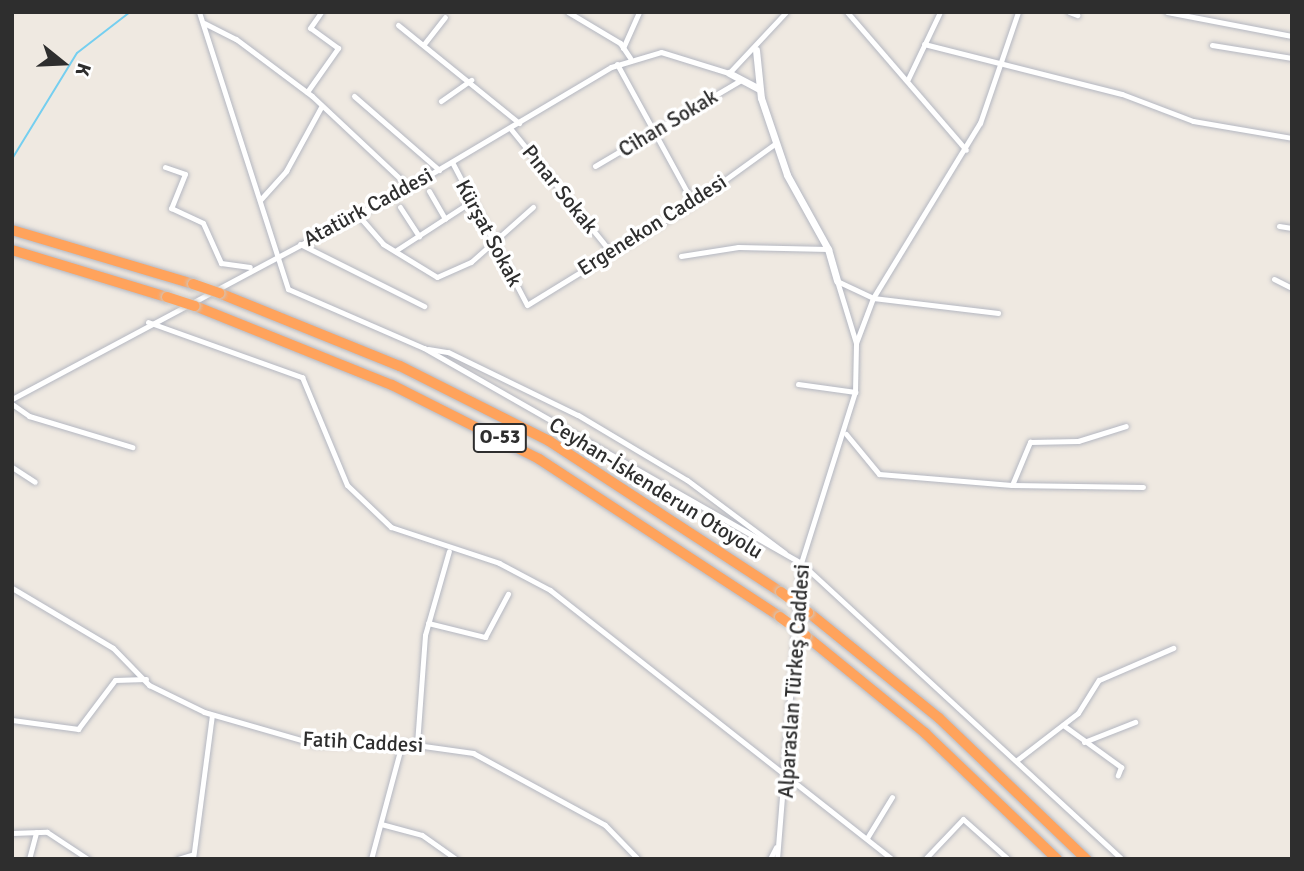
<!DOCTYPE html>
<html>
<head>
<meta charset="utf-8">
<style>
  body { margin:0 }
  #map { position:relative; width:1304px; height:871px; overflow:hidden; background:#efe9e1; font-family:Signika,sans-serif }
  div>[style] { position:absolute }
  .stream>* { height:2px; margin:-1px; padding:0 1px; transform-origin:1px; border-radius:1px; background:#75cff0 }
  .roads { filter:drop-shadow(0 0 2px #b4b7c1) drop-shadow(0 0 2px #b4b7c1) }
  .minor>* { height:5px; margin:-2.5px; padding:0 2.5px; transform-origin:2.5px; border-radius:2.5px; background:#fff }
  .tertiary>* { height:7px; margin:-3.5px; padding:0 3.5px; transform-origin:3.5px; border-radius:3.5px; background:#fff }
  .motorway>* { height:10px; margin:-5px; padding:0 5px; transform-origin:5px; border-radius:5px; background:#ffa35c }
  .bridges { filter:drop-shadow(0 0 2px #c9c9c9) drop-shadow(0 0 2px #c9c9c9) }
  .motorway-bridge>* { height:10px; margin:-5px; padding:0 5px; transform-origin:5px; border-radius:5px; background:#ffa35c }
  span { translate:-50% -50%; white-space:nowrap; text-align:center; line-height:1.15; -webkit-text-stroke:7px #fff; paint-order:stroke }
  .shield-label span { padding:2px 5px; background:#fff; border:2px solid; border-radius:5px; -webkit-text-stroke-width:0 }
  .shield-label { font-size:19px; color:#2e2e2e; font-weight:700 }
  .street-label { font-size:21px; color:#2e2e2e }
  .frame { position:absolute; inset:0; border:14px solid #2e2e2e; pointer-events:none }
  .north { position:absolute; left:28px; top:28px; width:70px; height:70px; -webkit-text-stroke:5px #fff; paint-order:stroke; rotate:108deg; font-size:19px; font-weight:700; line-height:28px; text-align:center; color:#2e2e2e }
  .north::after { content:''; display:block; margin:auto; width:24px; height:32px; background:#2e2e2e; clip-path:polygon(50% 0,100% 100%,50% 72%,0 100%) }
</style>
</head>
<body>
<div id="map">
  <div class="stream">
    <i style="left:12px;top:159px;width:124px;rotate:-58.5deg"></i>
    <i style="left:77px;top:53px;width:67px;rotate:-37.7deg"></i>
  </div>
  <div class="roads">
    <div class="minor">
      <i style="left:199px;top:12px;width:291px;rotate:72.2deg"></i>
      <i style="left:288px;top:289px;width:148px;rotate:23.5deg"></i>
      <i style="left:424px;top:348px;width:434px;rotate:29.7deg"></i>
      <i style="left:801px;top:563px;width:437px;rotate:42.7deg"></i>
      <i style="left:568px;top:12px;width:61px;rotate:30.8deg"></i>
      <i style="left:620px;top:43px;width:18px;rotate:56deg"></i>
      <i style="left:847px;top:12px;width:182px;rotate:49.2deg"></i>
      <i style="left:1069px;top:12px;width:9px;rotate:21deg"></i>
      <i style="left:1167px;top:12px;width:127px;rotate:10.9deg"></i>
      <i style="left:204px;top:23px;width:36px;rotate:27deg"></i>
      <i style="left:236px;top:39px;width:95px;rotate:36.9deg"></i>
      <i style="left:312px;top:96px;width:133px;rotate:43.2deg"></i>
      <i style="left:398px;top:25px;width:156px;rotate:39deg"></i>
      <i style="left:424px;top:44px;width:34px;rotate:-52deg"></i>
      <i style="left:924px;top:44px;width:204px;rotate:14.2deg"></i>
      <i style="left:1122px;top:94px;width:76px;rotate:20.8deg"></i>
      <i style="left:1193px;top:121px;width:100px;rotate:9.7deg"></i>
      <i style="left:1212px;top:45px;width:81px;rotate:9.2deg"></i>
      <i style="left:623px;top:48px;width:39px;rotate:-66deg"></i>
      <i style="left:617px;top:64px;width:158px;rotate:61.3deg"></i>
      <i style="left:908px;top:79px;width:74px;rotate:-64.5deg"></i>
      <i style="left:307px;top:92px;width:54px;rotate:-54.8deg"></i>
      <i style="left:338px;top:48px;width:34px;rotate:-144deg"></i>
      <i style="left:310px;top:28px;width:19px;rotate:-55deg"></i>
      <i style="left:354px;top:96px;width:113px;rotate:41deg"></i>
      <i style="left:441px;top:101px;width:37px;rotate:-35deg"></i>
      <i style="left:510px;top:128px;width:159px;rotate:50.9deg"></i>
      <i style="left:452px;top:162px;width:161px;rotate:62.3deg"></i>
      <i style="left:527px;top:305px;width:195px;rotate:-31.6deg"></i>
      <i style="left:693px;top:203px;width:102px;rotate:-35.9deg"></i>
      <i style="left:595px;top:166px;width:169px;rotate:-30.5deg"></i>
      <i style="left:165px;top:167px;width:21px;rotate:19deg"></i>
      <i style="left:185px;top:174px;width:37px;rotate:112deg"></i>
      <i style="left:171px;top:208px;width:35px;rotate:25deg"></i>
      <i style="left:203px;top:223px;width:44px;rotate:65.8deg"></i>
      <i style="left:221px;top:263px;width:29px;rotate:8deg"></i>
      <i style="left:429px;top:191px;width:32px;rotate:60deg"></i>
      <i style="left:261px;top:199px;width:38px;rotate:-48deg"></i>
      <i style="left:286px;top:171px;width:73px;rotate:-61.3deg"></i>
      <i style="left:400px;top:207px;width:35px;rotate:57deg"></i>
      <i style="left:358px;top:215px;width:38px;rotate:49deg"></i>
      <i style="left:383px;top:244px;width:63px;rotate:31.4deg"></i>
      <i style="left:437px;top:277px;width:37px;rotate:-24deg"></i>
      <i style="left:471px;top:262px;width:83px;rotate:-41.6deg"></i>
      <i style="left:1279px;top:226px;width:13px;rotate:9deg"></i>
      <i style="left:300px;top:244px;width:139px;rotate:26.6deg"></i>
      <i style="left:395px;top:251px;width:92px;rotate:-33deg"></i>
      <i style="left:681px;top:256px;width:58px;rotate:-9deg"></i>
      <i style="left:738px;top:247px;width:90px;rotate:1.3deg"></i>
      <i style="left:1274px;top:279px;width:20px;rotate:27deg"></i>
      <i style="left:837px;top:281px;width:40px;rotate:25deg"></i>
      <i style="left:873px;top:298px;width:126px;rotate:6.8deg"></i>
      <i style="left:148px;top:322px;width:164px;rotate:19.7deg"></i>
      <i style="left:302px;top:377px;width:117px;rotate:67.4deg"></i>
      <i style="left:347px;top:485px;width:61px;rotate:43.7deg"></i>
      <i style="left:391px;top:527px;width:114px;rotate:18.4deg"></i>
      <i style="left:499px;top:563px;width:58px;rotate:27.9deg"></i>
      <i style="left:550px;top:590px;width:435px;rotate:38.2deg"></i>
      <i style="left:856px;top:343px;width:48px;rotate:-69.3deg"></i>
      <i style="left:873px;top:298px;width:205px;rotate:-58.6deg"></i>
      <i style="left:980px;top:123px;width:117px;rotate:-71.1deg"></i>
      <i style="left:428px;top:349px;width:20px;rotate:9deg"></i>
      <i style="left:448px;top:352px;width:144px;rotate:25.9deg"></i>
      <i style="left:578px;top:415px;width:127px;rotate:30.8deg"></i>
      <i style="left:687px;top:480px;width:122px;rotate:36.7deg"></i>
      <i style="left:798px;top:384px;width:58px;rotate:8deg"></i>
      <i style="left:12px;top:399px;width:450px;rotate:-28.1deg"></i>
      <i style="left:409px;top:187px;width:235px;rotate:-30.7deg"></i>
      <i style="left:611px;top:67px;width:52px;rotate:-16.7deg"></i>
      <i style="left:661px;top:52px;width:71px;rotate:17.2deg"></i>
      <i style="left:729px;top:73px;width:83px;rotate:-46.9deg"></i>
      <i style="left:12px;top:404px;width:21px;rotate:35deg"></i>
      <i style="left:29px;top:416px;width:108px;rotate:16.8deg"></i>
      <i style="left:846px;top:434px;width:52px;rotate:50.5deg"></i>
      <i style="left:879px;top:474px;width:133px;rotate:4.7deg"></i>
      <i style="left:1012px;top:485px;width:47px;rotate:-67.3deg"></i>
      <i style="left:1030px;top:442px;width:48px;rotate:-1.2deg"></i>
      <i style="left:1078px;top:441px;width:50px;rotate:-17.4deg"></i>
      <i style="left:12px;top:467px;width:27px;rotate:33deg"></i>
      <i style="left:1012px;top:485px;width:131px;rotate:0.9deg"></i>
      <i style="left:12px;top:588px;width:117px;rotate:30.7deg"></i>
      <i style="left:113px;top:648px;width:52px;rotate:45.8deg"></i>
      <i style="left:149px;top:685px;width:61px;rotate:26.1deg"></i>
      <i style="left:204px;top:712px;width:116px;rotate:16.1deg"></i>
      <i style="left:315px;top:744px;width:87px;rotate:-0.7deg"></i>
      <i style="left:402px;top:743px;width:72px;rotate:8deg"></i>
      <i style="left:473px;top:753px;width:150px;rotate:28.6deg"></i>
      <i style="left:605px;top:825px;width:47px;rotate:45.9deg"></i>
      <i style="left:428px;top:623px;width:59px;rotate:13.8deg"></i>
      <i style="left:485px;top:637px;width:49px;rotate:-61.9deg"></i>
      <i style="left:12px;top:720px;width:67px;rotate:7.8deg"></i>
      <i style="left:78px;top:729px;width:61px;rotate:-52.9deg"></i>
      <i style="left:115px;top:680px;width:31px;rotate:-2deg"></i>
      <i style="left:1063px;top:725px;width:72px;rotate:35.9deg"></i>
      <i style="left:1121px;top:767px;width:9px;rotate:111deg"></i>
      <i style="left:1084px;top:742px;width:55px;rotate:-21.4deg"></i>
      <i style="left:417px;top:744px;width:109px;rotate:-85.8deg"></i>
      <i style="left:425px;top:635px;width:87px;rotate:-74.1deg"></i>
      <i style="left:1017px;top:760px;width:77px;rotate:-37.6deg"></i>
      <i style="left:1078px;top:713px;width:39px;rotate:-58deg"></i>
      <i style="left:1099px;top:680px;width:81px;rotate:-23.4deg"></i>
      <i style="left:381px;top:824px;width:42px;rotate:15deg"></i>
      <i style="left:422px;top:835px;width:42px;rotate:35.2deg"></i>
      <i style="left:12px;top:833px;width:35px;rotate:-2deg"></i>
      <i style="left:47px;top:832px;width:49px;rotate:33.4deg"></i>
      <i style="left:867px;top:838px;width:48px;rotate:-58.6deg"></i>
      <i style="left:29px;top:859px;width:28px;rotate:-75deg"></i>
      <i style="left:178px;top:859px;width:14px;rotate:-17deg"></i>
      <i style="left:193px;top:859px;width:145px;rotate:-82.5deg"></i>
      <i style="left:371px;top:859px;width:120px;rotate:-75deg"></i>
      <i style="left:770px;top:859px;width:13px;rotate:-63deg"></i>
      <i style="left:777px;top:859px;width:297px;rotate:-85.4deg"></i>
      <i style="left:801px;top:563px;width:179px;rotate:-72.5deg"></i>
      <i style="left:855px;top:392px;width:49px;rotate:-88.8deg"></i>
      <i style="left:856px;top:343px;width:65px;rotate:-107deg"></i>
      <i style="left:925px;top:859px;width:55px;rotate:-46.5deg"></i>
      <i style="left:963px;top:819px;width:60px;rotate:41.6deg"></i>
    </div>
    <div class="tertiary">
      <i style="left:756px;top:50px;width:48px;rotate:84.1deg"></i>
      <i style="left:761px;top:98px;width:81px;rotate:71.3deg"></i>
      <i style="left:787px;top:175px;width:85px;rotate:61deg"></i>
      <i style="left:828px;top:249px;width:33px;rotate:74deg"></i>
      <i style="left:729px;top:73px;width:34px;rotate:28deg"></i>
    </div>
    <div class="motorway">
      <i style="left:12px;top:230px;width:189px;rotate:16.6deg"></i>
      <i style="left:12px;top:250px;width:162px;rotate:16.9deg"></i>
      <i style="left:219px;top:293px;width:195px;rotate:22deg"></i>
      <i style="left:400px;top:366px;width:167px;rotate:26.7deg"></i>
      <i style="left:549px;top:441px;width:277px;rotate:33.1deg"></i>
      <i style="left:195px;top:306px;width:212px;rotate:21.9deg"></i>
      <i style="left:392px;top:385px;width:165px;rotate:26.7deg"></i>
      <i style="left:539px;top:459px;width:288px;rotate:33.2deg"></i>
      <i style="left:808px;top:612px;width:169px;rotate:39deg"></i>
      <i style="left:939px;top:718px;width:204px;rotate:43.8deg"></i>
      <i style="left:806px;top:636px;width:154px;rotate:39.2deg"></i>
      <i style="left:925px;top:733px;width:182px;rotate:43.7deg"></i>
    </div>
  </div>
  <div class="bridges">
    <div class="motorway-bridge">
      <i style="left:193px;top:284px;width:28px;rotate:19deg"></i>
      <i style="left:167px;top:297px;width:29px;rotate:18deg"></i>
      <i style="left:781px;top:592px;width:34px;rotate:37deg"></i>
      <i style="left:780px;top:617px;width:32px;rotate:36deg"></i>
    </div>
  </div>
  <div class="shield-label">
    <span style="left:500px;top:438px">O-53</span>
  </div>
  <div class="street-label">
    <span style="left:668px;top:123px;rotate:-31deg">Cihan Sokak</span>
    <span style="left:560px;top:189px;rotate:51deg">Pınar Sokak</span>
    <span style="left:368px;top:207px;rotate:-28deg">Atatürk Caddesi</span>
    <span style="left:652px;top:225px;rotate:-32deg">Ergenekon Caddesi</span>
    <span style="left:489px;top:233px;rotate:62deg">Kürşat Sokak</span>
    <span style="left:656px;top:488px;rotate:32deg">Ceyhan-İskenderun Otoyolu</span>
    <span style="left:794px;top:681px;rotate:-86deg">Alparaslan Türkeş Caddesi</span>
    <span style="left:363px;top:742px;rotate:3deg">Fatih Caddesi</span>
  </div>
  <div class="frame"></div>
  <div class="north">K</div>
</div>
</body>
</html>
